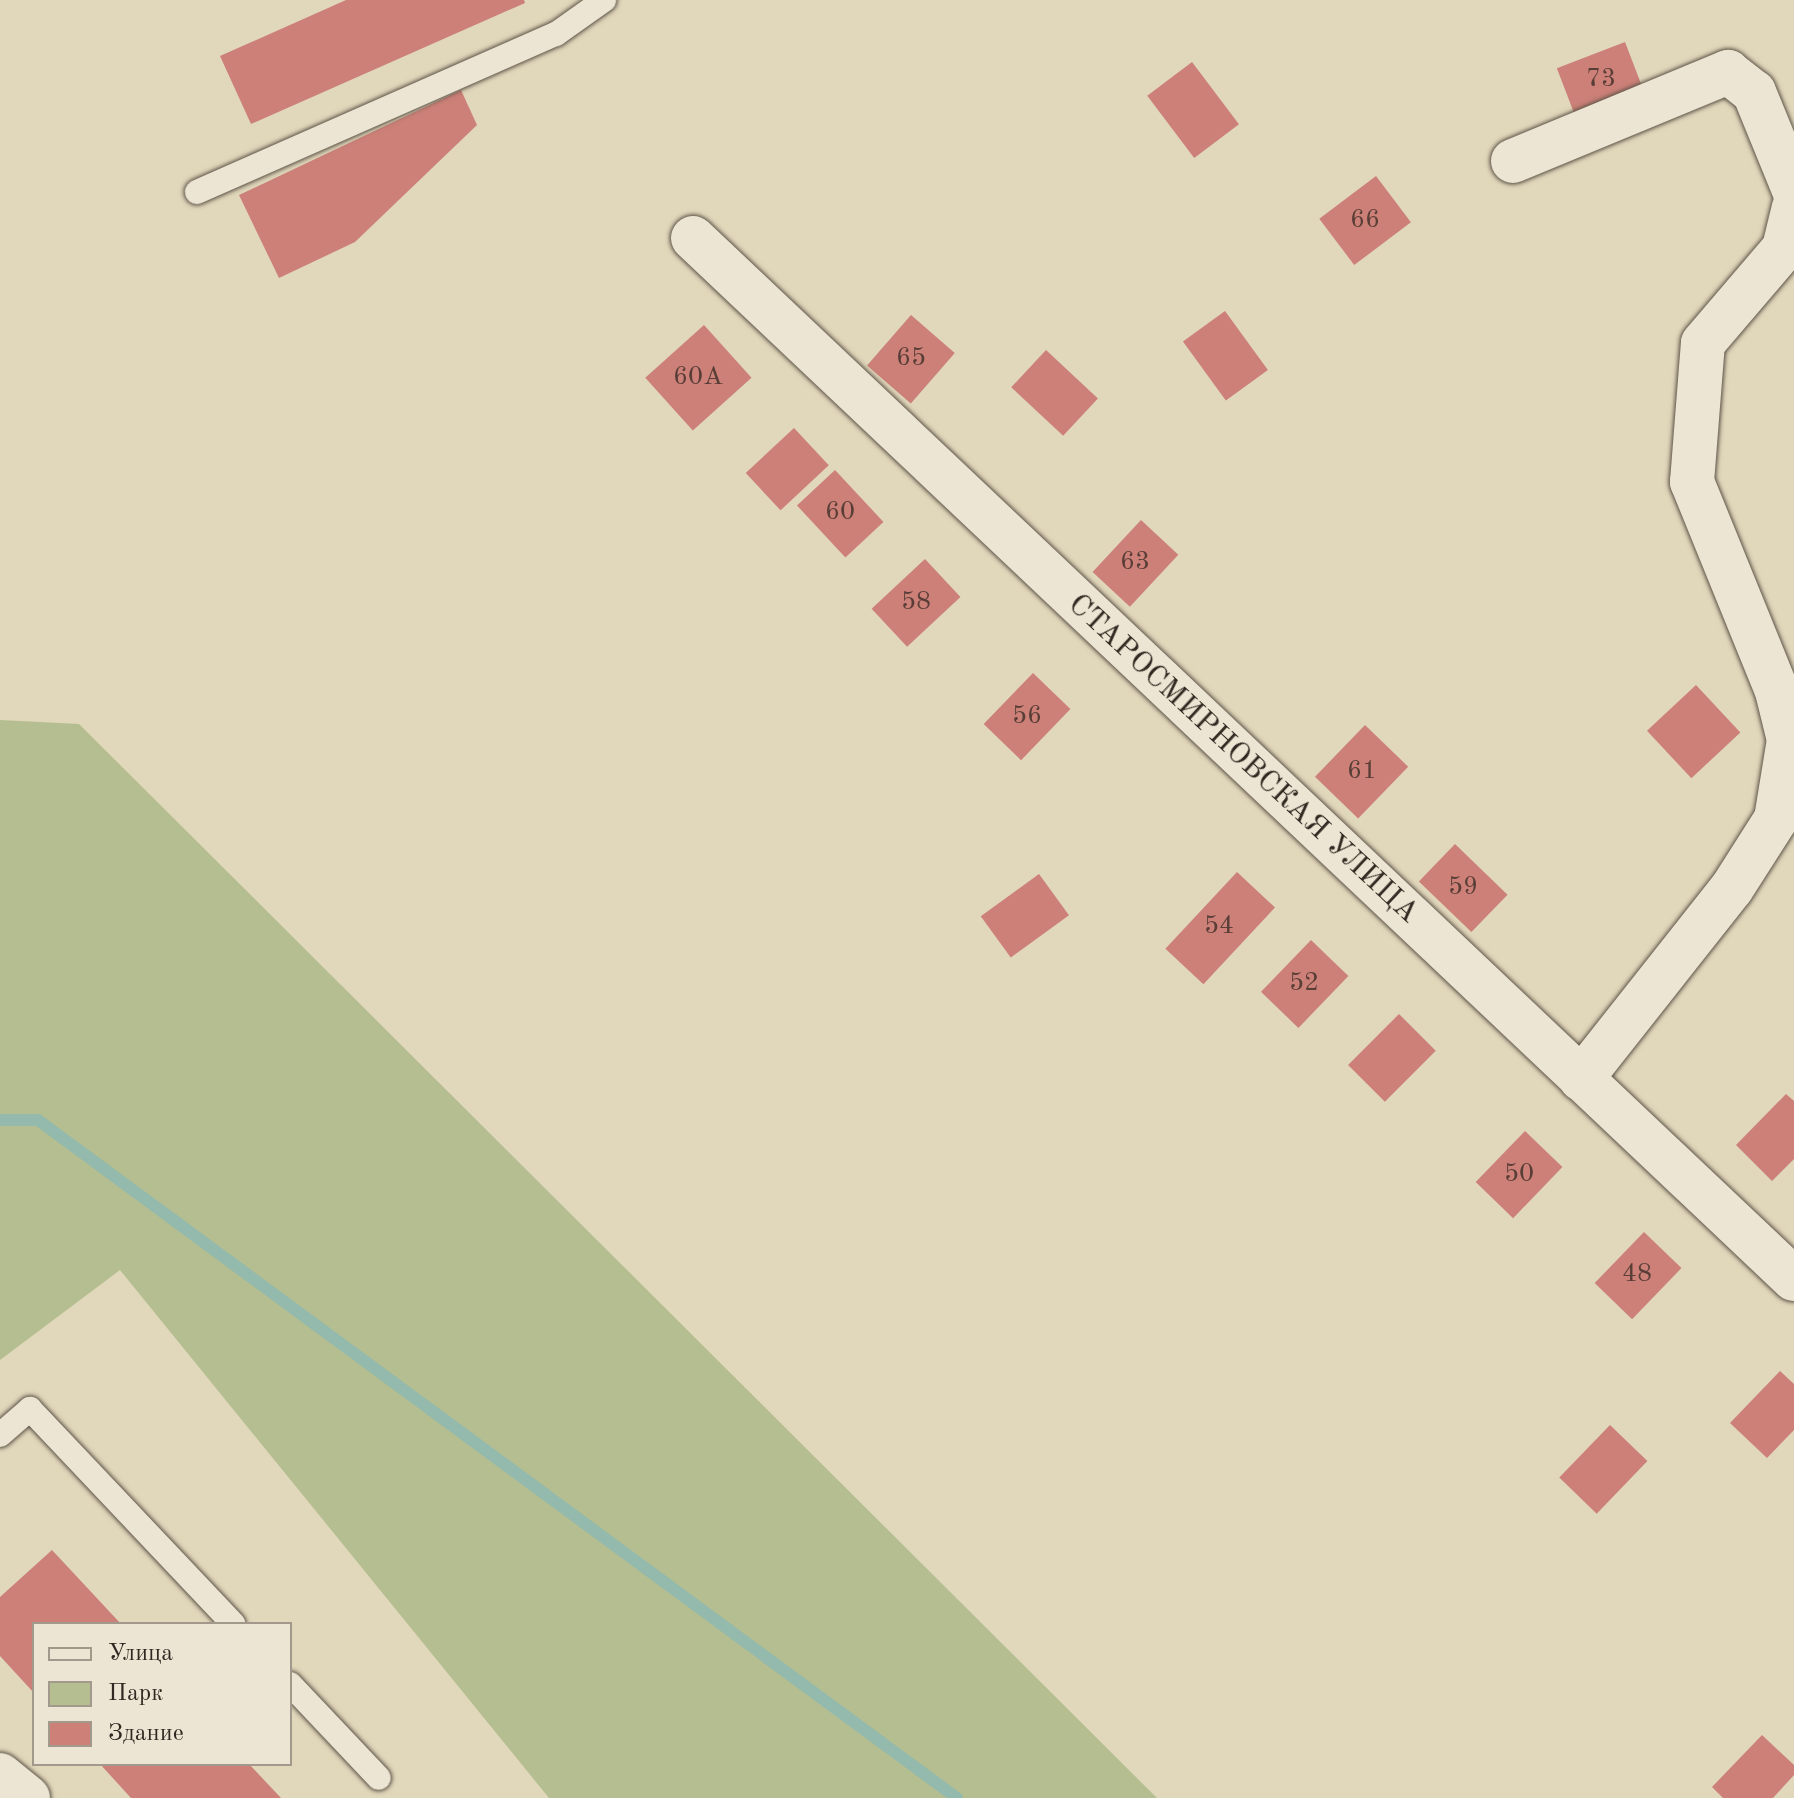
<!DOCTYPE html>
<html>
<head>
<meta charset="utf-8">
<style>
  body { margin:0 }
  #map { position:relative; width:1794px; height:1798px; overflow:hidden; background:#e1d7bb; font-family:"Old Standard TT",serif }
  div>[style] { position:absolute }
  .green>* { inset:0; background:#b4be90 }
  .stream>* { height:12px; margin:-6px; padding:0 6px; transform-origin:6px; border-radius:6px; background:#94baad }
  .building>* { inset:0; background:#cc8078; transform-origin:0 0 }
  .roads { filter:drop-shadow(0 0 2px #5e5448) drop-shadow(0 0 2px #5e5448) }
  .service>* { height:24px; margin:-12px; padding:0 12px; transform-origin:12px; border-radius:12px; background:#ece5d3 }
  .minor>* { height:44px; margin:-22px; padding:0 22px; transform-origin:22px; border-radius:22px; background:#ece5d3 }
  .tertiary>* { height:44px; margin:-22px; padding:0 22px; transform-origin:22px; border-radius:22px; background:#ece5d3 }
  span { translate:-50% -50%; white-space:nowrap; text-align:center; line-height:1.15; -webkit-text-stroke:6px #ece5d3; paint-order:stroke }
  .number-label { font-size:26px; color:#593e37 }
  .number-label span { -webkit-text-stroke-width:0 }
  .street-label { font-size:30px; color:#332821 }
  .legend { position:absolute; left:32px; top:1622px; width:260px; height:144px; box-sizing:border-box; background:#ece5d3; border:2px solid #a2998c; margin:0; padding:10px 14px; list-style:none; font-size:24px; color:#332821 }
  .legend li { display:flex; align-items:center; gap:16px; height:40px }
  .legend b { width:40px; border:2px solid #a2998c }
</style>
</head>
<body>
<div id="map">
  <div class="green">
    <i style="clip-path:polygon(0 720px,79px 724px,1157px 1798px,549px 1798px,120px 1270px,0 1360px)"></i>
  </div>
  <div class="stream">
    <i style="left:0;top:1120px;width:38px"></i>
    <i style="left:38px;top:1120px;width:1142px;rotate:36.42deg"></i>
  </div>
  <div class="building">
    <i style="clip-path:polygon(346px 0,524px 0,525px 3px,251px 124px,220px 56px)"></i>
    <i style="left:1625px;top:42px;width:53px;height:73px;rotate:69deg"></i>
    <i style="left:1192px;top:62px;width:78px;height:56px;rotate:53deg"></i>
    <i style="clip-path:polygon(461px 90px,477px 125px,355px 242px,279px 278px,239px 195px)"></i>
    <i style="left:1376px;top:176px;width:58px;height:71px;rotate:53deg"></i>
    <i style="left:1225px;top:311px;width:73px;height:52px;rotate:54deg"></i>
    <i style="left:911px;top:315px;width:58px;height:67px;rotate:41deg"></i>
    <i style="left:704px;top:325px;width:71px;height:79px;rotate:48deg"></i>
    <i style="left:1046px;top:350px;width:71px;height:51px;rotate:43deg"></i>
    <i style="left:794px;top:428px;width:51px;height:66px;rotate:47deg"></i>
    <i style="left:835px;top:470px;width:71px;height:52px;rotate:47deg"></i>
    <i style="left:1141px;top:520px;width:51px;height:71px;rotate:43deg"></i>
    <i style="left:925px;top:559px;width:52px;height:73px;rotate:47deg"></i>
    <i style="left:1033px;top:673px;width:52px;height:71px;rotate:44deg"></i>
    <i style="left:1696px;top:685px;width:65px;height:67px;rotate:47deg"></i>
    <i style="left:1365px;top:725px;width:60px;height:72px;rotate:44deg"></i>
    <i style="left:1455px;top:844px;width:73px;height:52px;rotate:44deg"></i>
    <i style="left:1237px;top:872px;width:52px;height:105px;rotate:43deg"></i>
    <i style="left:1039px;top:874px;width:51px;height:72px;rotate:54deg"></i>
    <i style="left:1311px;top:940px;width:52px;height:72px;rotate:44deg"></i>
    <i style="left:1399px;top:1014px;width:52px;height:72px;rotate:45deg"></i>
    <i style="clip-path:polygon(1786px 1094px,1794px 1101px,1794px 1159px,1772px 1181px,1736px 1145px)"></i>
    <i style="left:1525px;top:1131px;width:52px;height:71px;rotate:44deg"></i>
    <i style="left:1644px;top:1232px;width:52px;height:71px;rotate:44deg"></i>
    <i style="clip-path:polygon(1780px 1371px,1794px 1384px,1794px 1430px,1767px 1458px,1730px 1423px)"></i>
    <i style="left:1610px;top:1425px;width:52px;height:73px;rotate:44deg"></i>
    <i style="clip-path:polygon(52px 1550px,121px 1624px,34px 1624px,34px 1693px,0 1656px,0 1597px)"></i>
    <i style="clip-path:polygon(1762px 1735px,1794px 1765px,1794px 1775px,1773px 1798px,1723px 1798px,1712px 1787px)"></i>
    <i style="clip-path:polygon(100px 1764px,249px 1764px,281px 1798px,131px 1798px)"></i>
  </div>
  <div class="roads">
    <div class="service">
      <i style="left:197px;top:192px;width:392px;rotate:-23.8deg"></i>
      <i style="left:556px;top:34px;width:59px;rotate:-35.3deg"></i>
      <i style="left:0;top:1435px;width:40px;rotate:-41deg"></i>
      <i style="left:30px;top:1409px;width:296px;rotate:46.6deg"></i>
      <i style="left:290px;top:1684px;width:129px;rotate:46.6deg"></i>
    </div>
    <div class="minor">
      <i style="left:1513px;top:161px;width:233px;rotate:-22.5deg"></i>
      <i style="left:1728px;top:72px;width:33px;rotate:38deg"></i>
      <i style="left:1754px;top:92px;width:106px;rotate:67.8deg"></i>
      <i style="left:693px;top:238px;width:1515px;rotate:43.4deg"></i>
      <i style="left:1581px;top:1079px;width:243px;rotate:-51.7deg"></i>
      <i style="left:1732px;top:888px;width:82px;rotate:-57.5deg"></i>
      <i style="left:1776px;top:819px;width:80px;rotate:-80.7deg"></i>
      <i style="left:1789px;top:740px;width:50px;rotate:-103.8deg"></i>
      <i style="left:1777px;top:691px;width:226px;rotate:-112.1deg"></i>
      <i style="left:1692px;top:482px;width:139px;rotate:-85.5deg"></i>
      <i style="left:1703px;top:343px;width:125px;rotate:-49.5deg"></i>
      <i style="left:1784px;top:248px;width:42px;rotate:-76.3deg"></i>
    </div>
    <div class="tertiary">
      <i style="left:0;top:1775px;width:36px;rotate:39deg"></i>
    </div>
  </div>
  <div class="number-label">
    <span style="left:1601px;top:80px">73</span>
    <span style="left:1365px;top:221px">66</span>
    <span style="left:911px;top:359px">65</span>
    <span style="left:698px;top:378px">60А</span>
    <span style="left:840px;top:513px">60</span>
    <span style="left:1135px;top:563px">63</span>
    <span style="left:916px;top:603px">58</span>
    <span style="left:1027px;top:717px">56</span>
    <span style="left:1362px;top:772px">61</span>
    <span style="left:1463px;top:888px">59</span>
    <span style="left:1219px;top:927px">54</span>
    <span style="left:1304px;top:984px">52</span>
    <span style="left:1519px;top:1175px">50</span>
    <span style="left:1637px;top:1275px">48</span>
  </div>
  <div class="street-label">
    <span style="left:1243px;top:759px;rotate:43deg">СТАРОСМИРНОВСКАЯ УЛИЦА</span>
  </div>
  <ul class="legend">
  <li><b style="height:10px;background:#ece5d3"></b>Улица</li>
  <li><b style="height:22px;background:#b4be90"></b>Парк</li>
  <li><b style="height:22px;background:#cc8078"></b>Здание</li>
  </ul>
</div>
</body>
</html>
